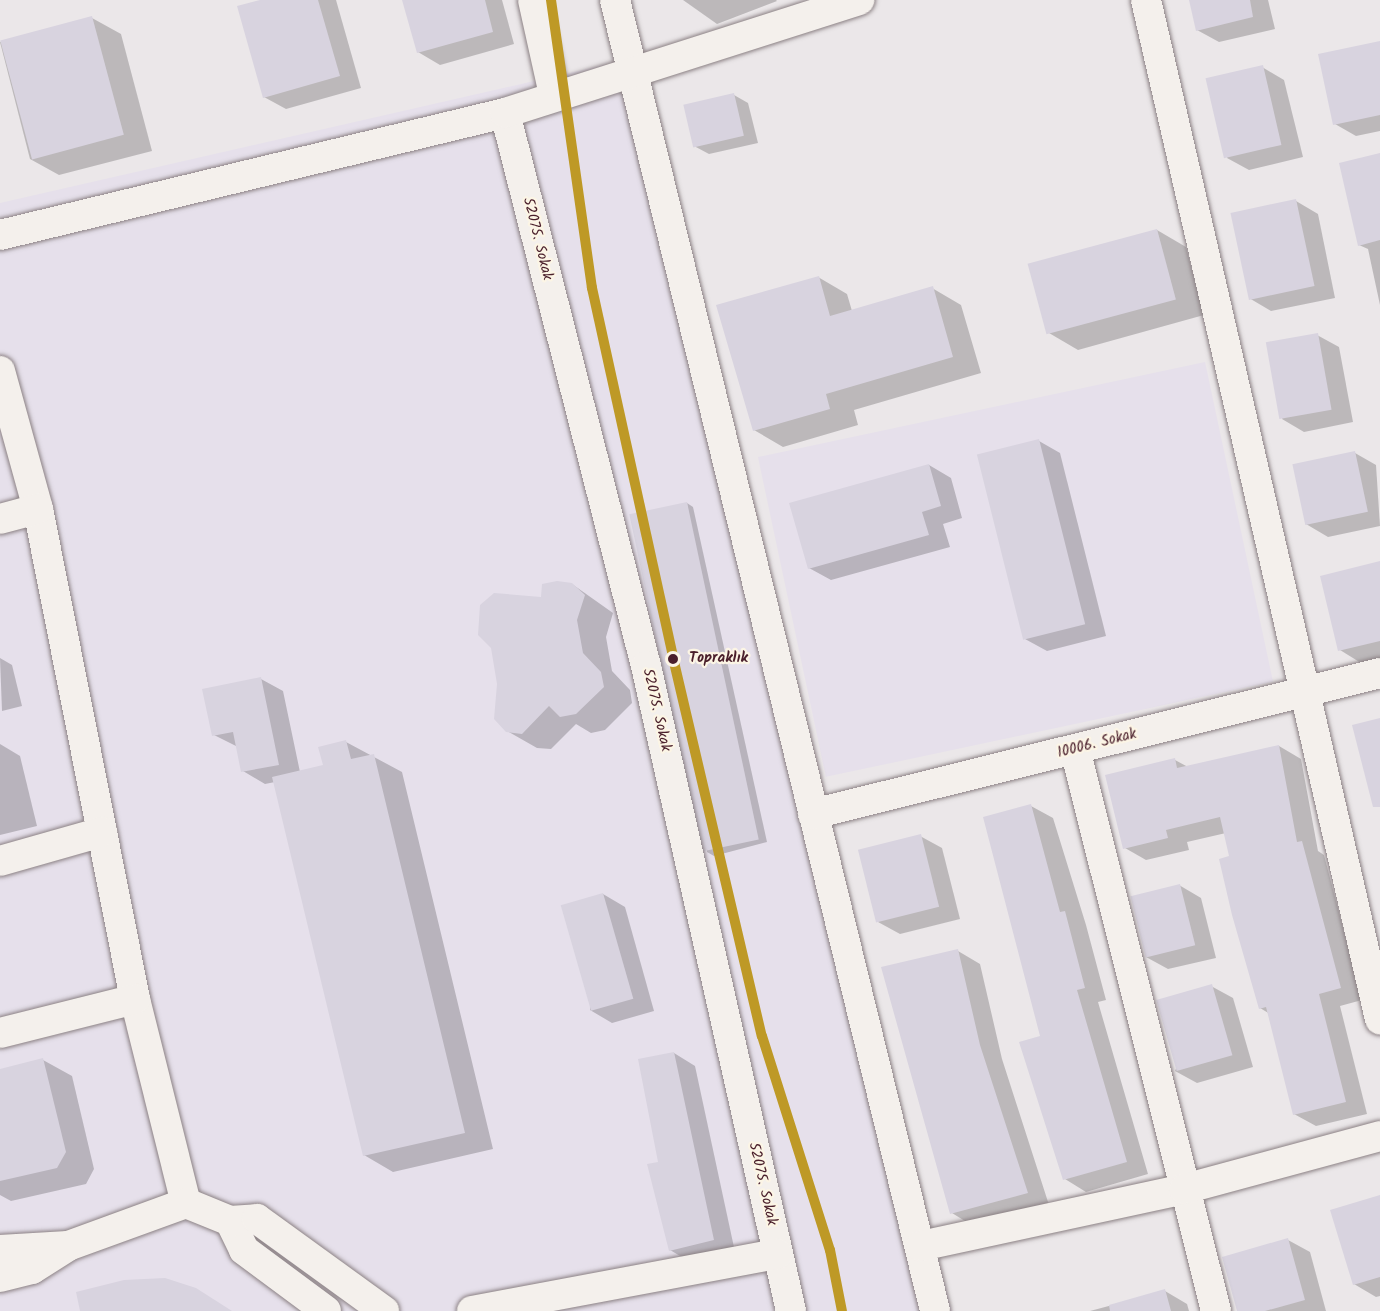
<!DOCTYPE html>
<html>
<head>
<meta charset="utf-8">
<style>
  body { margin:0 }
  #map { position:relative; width:1380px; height:1311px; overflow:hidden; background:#ebe7e9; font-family:Kalam,sans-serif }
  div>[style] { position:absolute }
  .built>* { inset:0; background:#e6e0eb; transform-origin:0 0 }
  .shadow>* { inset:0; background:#0003 }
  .building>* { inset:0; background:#d8d3df; transform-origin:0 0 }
  .roads { filter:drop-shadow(0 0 2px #8b8184) drop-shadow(0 0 2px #8b8184) }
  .minor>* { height:30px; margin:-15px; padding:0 15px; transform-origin:15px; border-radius:15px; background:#f4f0ec }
  .rail-1>* { height:10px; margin:-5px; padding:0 5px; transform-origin:5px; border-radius:5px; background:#be9926 }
  .dots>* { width:16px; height:16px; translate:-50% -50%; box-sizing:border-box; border:3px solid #fcf5e5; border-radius:50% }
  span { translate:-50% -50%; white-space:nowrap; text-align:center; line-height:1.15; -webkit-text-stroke:4.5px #fcf5e5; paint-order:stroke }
  .street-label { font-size:15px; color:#4a1f2b }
  .stop-label { font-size:15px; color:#4a1f2b; font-weight:700 }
  .left { translate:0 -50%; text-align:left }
</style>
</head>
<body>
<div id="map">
  <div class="built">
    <i style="clip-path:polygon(617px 62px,952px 1311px,0 1311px,0 203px)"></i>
    <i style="left:1205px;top:362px;width:327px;height:457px;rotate:78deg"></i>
  </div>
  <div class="shadow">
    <i style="clip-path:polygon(265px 0,336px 0,361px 88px,286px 109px,264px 97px)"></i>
    <i style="clip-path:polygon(404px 0,502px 0,514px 44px,440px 65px,418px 52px)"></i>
    <i style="clip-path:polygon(683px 0,776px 0,777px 1px,717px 24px)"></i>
    <i style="clip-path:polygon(1190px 0,1268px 0,1275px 29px,1219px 42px,1197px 30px)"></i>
    <i style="clip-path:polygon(92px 18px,121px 34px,152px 151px,59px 175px,30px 159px,0 42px)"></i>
    <i style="clip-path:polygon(1380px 42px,1380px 131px,1356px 136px,1335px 124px)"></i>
    <i style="clip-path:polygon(1262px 67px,1284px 80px,1303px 157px,1249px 170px,1227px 158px)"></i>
    <i style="clip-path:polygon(734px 95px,748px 103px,758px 143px,709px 154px,694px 146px)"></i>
    <i style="clip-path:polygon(1380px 155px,1380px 305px,1368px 249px,1359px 245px)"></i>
    <i style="clip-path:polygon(1296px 201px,1318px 214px,1335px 298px,1271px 311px,1249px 298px)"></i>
    <i style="clip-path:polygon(1157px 230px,1186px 247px,1204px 315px,1078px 350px,1049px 333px)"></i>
    <i style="clip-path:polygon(818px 277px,847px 294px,852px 311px,932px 288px,961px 305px,981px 373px,854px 410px,858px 425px,783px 447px,754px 430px)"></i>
    <i style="clip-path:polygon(1317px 335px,1339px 347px,1353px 422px,1304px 432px,1282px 419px)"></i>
    <i style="clip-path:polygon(1039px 441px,1060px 453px,1106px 636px,1047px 651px,1025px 639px)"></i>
    <i style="clip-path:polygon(1355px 453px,1376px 465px,1380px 526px,1328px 537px,1306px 524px)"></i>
    <i style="clip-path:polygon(929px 465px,951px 478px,962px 518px,943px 524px,950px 547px,831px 580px,809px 568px)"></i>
    <i style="clip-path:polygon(687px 503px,693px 507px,767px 842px,714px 856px,707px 852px)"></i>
    <i style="clip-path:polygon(1380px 563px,1380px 658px,1361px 663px,1340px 650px)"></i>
    <i style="clip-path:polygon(572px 584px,613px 613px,606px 637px,612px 671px,630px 690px,632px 703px,605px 730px,591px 733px,576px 724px,551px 749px,537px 748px,507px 731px,542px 598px)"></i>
    <i style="clip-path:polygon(0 658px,12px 665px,22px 706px,2px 711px)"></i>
    <i style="clip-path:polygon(261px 679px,283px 691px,300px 772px,324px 766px,346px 742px,402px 772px,493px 1149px,393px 1172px,364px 1155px,275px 782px,265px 784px,243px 771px,238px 747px,214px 735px)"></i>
    <i style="clip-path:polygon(0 744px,20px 756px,37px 826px,0 835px)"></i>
    <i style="clip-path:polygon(1279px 746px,1301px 759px,1318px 851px,1324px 855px,1362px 1000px,1340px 1006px,1367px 1114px,1316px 1126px,1294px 1114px,1270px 1014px,1260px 1008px,1226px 833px,1187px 842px,1189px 850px,1146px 860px,1125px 848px,1175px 760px,1188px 767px)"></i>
    <i style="clip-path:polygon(1031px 806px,1053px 818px,1086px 925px,1106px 1000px,1098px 1002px,1148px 1174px,1086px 1192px,1065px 1179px,1042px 1037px)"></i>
    <i style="clip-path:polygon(920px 836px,942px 848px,960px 919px,900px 934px,878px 922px)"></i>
    <i style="clip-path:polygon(1179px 885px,1201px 898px,1216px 958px,1168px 969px,1146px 957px)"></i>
    <i style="clip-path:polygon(603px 894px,625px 907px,654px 1011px,612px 1023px,590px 1010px)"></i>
    <i style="clip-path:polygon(958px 951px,980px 964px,1002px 1059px,1049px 1205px,973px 1226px,952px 1213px)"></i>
    <i style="clip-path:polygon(1211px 986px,1233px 998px,1253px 1067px,1197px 1083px,1175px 1071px)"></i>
    <i style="clip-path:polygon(674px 1053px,695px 1066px,735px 1252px,692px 1263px,670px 1250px,660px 1163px)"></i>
    <i style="clip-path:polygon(43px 1060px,72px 1076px,94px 1169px,86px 1184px,11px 1201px,0 1195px,0 1070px)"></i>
    <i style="clip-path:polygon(1380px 1196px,1380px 1296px,1376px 1297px,1354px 1284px)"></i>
    <i style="clip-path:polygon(1288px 1240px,1310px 1252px,1326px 1311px,1238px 1311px)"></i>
    <i style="clip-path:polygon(1165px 1291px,1187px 1304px,1189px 1311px,1090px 1311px)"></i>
  </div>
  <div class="building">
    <i style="clip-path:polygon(260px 0,318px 0,340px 76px,263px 98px,237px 6px)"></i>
    <i style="clip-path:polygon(402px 0,485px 0,493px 32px,417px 53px)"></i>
    <i style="clip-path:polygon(1189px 0,1250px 0,1253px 17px,1196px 31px)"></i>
    <i style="left:92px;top:16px;width:123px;height:95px;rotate:75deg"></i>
    <i style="clip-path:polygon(1380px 41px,1380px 115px,1333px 125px,1318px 54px)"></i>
    <i style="left:1263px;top:65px;width:82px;height:59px;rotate:77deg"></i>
    <i style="left:734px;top:93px;width:44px;height:52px;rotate:77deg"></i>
    <i style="clip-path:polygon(1380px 153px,1380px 240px,1358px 246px,1339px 163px)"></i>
    <i style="left:1296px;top:199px;width:89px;height:67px;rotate:78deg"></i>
    <i style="left:1157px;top:229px;width:73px;height:134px;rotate:75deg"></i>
    <i style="clip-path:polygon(819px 276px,830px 316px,933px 286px,953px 357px,826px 394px,830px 409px,753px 431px,716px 305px)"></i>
    <i style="left:1318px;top:333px;width:78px;height:53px;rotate:80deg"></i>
    <i style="left:1039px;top:439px;width:191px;height:64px;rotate:76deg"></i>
    <i style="left:1355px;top:451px;width:62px;height:64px;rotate:78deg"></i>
    <i style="clip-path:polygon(929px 464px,941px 506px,922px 512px,929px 535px,808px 569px,789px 503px)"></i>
    <i style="left:687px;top:502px;width:345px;height:59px;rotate:78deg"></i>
    <i style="clip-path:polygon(1380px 561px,1380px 641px,1338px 651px,1320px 576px)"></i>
    <i style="clip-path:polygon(557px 581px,572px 583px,585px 595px,577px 620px,583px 653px,601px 672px,604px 687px,576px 714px,560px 717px,549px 706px,522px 734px,506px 732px,494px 719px,497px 684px,491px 648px,478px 635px,480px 605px,494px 593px,541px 597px,542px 584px)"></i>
    <i style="clip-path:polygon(261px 677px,279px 765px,241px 772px,233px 732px,212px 736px,202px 689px)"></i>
    <i style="clip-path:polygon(1380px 718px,1380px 807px,1373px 807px,1352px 725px)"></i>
    <i style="clip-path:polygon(346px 740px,351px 759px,374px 754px,465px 1133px,363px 1156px,272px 777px,323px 765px,318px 747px)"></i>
    <i style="clip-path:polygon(1279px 745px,1297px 842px,1302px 841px,1341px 988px,1319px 994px,1346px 1102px,1293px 1115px,1266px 1007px,1259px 1009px,1232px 915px,1219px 859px,1229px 856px,1220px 817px,1166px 830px,1168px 838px,1123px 849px,1105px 775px,1175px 758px,1177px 768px)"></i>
    <i style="clip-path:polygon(1031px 804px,1060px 912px,1065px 911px,1085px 988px,1077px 990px,1127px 1162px,1063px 1180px,1019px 1042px,1040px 1036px,983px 817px)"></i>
    <i style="left:921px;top:834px;width:75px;height:65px;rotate:76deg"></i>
    <i style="left:1180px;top:884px;width:63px;height:51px;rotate:76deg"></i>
    <i style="left:603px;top:893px;width:110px;height:44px;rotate:74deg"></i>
    <i style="clip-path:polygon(958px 949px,980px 1045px,1028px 1193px,950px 1214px,881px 967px)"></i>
    <i style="left:1212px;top:984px;width:74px;height:58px;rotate:74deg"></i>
    <i style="clip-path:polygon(674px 1052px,714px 1240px,669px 1251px,647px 1164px,658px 1162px,638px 1059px)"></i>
    <i style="clip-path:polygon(43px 1058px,66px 1152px,57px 1168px,0 1181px,0 1069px)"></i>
    <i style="clip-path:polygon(1380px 1195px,1380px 1277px,1353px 1285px,1330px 1210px)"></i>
    <i style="clip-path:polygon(1288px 1238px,1305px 1300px,1265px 1311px,1237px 1311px,1222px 1257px)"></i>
    <i style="clip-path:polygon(165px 1278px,196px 1288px,232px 1311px,80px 1311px,76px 1292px,124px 1280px)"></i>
    <i style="clip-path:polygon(1165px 1289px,1171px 1311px,1110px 1311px,1109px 1305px)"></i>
  </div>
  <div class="roads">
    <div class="minor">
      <i style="left:533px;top:0;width:97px;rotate:77.5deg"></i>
      <i style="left:615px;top:0;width:1349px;rotate:76.28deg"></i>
      <i style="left:1146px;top:0;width:1046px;rotate:77.07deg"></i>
      <i style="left:505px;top:113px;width:571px;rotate:75.7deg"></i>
      <i style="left:646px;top:666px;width:661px;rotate:77.33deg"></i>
      <i style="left:0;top:235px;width:520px;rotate:-13.58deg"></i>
      <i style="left:505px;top:113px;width:372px;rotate:-17.7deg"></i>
      <i style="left:0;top:371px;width:143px;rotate:74.6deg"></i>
      <i style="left:38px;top:509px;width:500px;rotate:78.8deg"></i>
      <i style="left:135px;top:999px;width:210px;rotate:76deg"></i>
      <i style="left:0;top:519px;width:39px;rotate:-15deg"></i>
      <i style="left:1075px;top:749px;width:579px;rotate:75.92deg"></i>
      <i style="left:813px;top:814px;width:584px;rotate:-13.96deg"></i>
      <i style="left:0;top:861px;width:106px;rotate:-15.9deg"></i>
      <i style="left:0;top:1033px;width:139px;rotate:-14.1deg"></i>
      <i style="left:230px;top:1221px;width:32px;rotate:64deg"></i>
      <i style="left:244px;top:1250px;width:102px;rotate:36.6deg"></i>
      <i style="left:921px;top:1246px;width:269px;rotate:-12.2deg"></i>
      <i style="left:1184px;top:1189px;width:203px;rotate:-15.1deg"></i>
      <i style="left:0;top:1250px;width:68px;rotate:-3.4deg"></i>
      <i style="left:68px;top:1246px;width:126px;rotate:-20deg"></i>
      <i style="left:186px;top:1203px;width:48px;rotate:22.2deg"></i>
      <i style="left:230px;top:1221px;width:27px;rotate:-4deg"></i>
      <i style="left:257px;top:1219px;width:157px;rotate:35.9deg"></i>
      <i style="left:0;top:1277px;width:33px;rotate:-14deg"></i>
      <i style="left:32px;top:1269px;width:41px;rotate:-32.2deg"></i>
      <i style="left:472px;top:1311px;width:311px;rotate:-10.6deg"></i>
    </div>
  </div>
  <div class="rail-1">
    <i style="left:551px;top:0;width:291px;rotate:81.9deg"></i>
    <i style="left:592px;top:288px;width:383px;rotate:77.6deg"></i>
    <i style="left:674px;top:662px;width:384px;rotate:76.8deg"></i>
    <i style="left:762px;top:1036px;width:225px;rotate:72.4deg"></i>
    <i style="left:830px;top:1250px;width:62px;rotate:78.9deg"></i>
  </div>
  <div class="dots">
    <i style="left:673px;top:659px;background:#4a1f2b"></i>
  </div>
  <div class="street-label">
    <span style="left:537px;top:239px;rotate:76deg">52075. Sokak</span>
    <span style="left:656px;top:710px;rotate:77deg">52075. Sokak</span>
    <span style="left:1097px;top:744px;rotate:-14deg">10006. Sokak</span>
    <span style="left:762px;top:1184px;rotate:77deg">52075. Sokak</span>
  </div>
  <div class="stop-label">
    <span class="left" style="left:689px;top:659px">Topraklık</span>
  </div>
</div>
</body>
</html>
